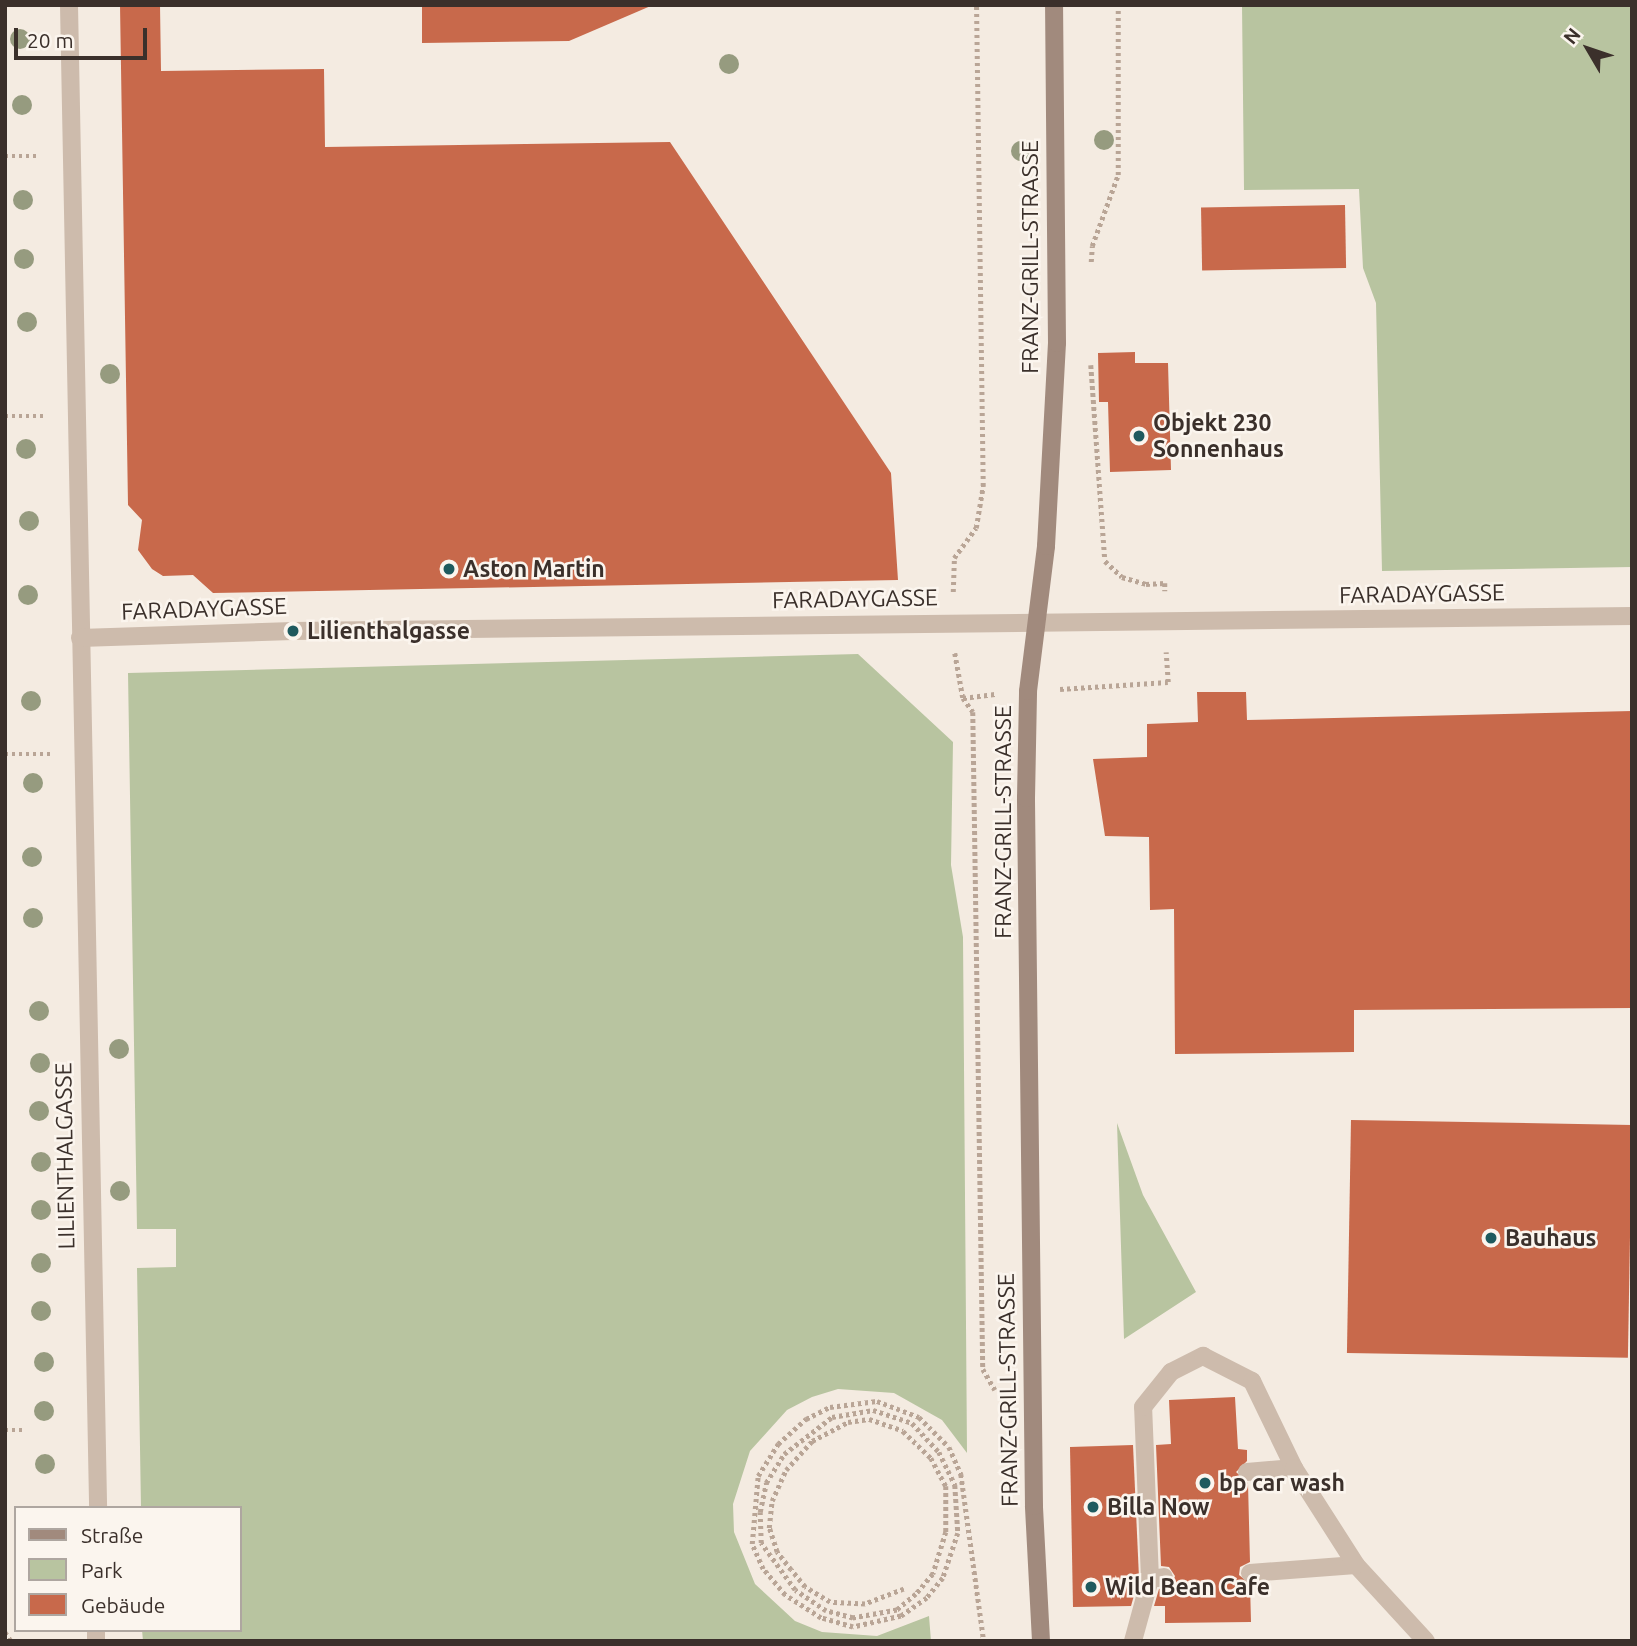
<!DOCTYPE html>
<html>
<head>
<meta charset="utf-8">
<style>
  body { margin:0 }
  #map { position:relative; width:1637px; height:1646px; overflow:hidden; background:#f4ebe1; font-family:Ubuntu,sans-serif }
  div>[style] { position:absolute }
  .green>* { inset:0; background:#b8c4a0 }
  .building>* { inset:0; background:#c8694b; transform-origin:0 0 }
  .path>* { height:4.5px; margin-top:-2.25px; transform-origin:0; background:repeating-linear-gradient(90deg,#b9a596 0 3.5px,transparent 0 7px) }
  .lane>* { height:18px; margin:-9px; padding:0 9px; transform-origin:9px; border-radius:9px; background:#cdbbac }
  .street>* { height:18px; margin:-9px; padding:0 9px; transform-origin:9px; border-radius:9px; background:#cdbbac }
  .secondary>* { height:18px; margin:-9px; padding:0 9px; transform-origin:9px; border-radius:9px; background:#a18a7d }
  .path-bridge>* { height:4.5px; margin-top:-2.25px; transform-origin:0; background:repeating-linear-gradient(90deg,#b9a596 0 3.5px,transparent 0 7px) }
  .trees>* { width:20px; height:20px; margin:-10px; border-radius:50%; background:#969b7f }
  .dots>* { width:19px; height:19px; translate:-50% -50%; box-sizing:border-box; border:4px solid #fbf5ee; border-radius:50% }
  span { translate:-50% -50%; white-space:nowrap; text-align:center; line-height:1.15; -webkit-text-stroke:5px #fbf5ee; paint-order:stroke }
  .street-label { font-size:23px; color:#3b302b }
  .poi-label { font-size:23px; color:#3b302b; font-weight:700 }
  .left { translate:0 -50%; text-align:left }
  .frame { position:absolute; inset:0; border:7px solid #3b302b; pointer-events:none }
  .legend { position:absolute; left:14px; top:1506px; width:228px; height:126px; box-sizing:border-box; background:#fbf5ee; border:2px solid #aea6a0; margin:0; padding:9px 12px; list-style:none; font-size:21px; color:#3b302b }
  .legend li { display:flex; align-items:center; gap:14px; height:35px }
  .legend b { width:35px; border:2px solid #aea6a0 }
  .north { position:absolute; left:1553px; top:14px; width:70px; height:70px; -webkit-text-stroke:5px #fbf5ee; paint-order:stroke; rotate:309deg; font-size:19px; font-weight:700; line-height:28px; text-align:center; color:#3b302b }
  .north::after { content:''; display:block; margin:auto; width:24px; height:32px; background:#3b302b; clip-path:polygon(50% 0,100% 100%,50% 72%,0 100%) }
  .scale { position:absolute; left:14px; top:28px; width:133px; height:32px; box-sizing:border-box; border:4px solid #3b302b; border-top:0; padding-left:9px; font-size:21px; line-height:24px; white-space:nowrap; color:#3b302b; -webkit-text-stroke:5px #fbf5ee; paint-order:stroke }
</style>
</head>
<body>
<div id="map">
  <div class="green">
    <i style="clip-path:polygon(1242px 5px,1632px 5px,1632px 567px,1382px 571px,1376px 303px,1363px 268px,1359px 189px,1244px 190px)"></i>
    <i style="clip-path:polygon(858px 654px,953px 742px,951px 865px,963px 937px,967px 1453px,942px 1420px,894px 1393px,838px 1389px,812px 1397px,787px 1410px,750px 1451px,733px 1504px,734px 1532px,755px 1584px,795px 1621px,822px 1632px,877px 1636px,929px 1616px,931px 1641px,143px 1641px,142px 1630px,240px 1630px,240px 1508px,141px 1508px,137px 1268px,176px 1267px,176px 1229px,137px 1229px,128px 673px)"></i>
    <i style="clip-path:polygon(1117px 1123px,1143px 1195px,1196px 1292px,1124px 1339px)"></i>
  </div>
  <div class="building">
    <i style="clip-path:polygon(120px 5px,160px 5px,161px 71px,324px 69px,325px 147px,670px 142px,891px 473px,898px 580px,213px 593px,193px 575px,163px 576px,152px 569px,138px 550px,142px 520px,128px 505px)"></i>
    <i style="clip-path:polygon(422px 5px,653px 5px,569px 41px,422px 43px)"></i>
    <i style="left:1345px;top:205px;width:63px;height:144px;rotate:89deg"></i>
    <i style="clip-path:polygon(1135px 352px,1135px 363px,1168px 363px,1171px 470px,1110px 472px,1108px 402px,1099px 402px,1098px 353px)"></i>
    <i style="clip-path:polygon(1197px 692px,1246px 692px,1247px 720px,1632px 711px,1632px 1008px,1354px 1010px,1354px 1052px,1175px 1054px,1174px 909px,1150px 910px,1149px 837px,1105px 836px,1093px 759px,1147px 757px,1147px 724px,1198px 722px)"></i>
    <i style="left:1351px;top:1120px;width:281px;height:233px;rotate:1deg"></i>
    <i style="clip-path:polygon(1235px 1397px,1238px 1449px,1247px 1450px,1247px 1461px,1236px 1472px,1248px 1483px,1250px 1562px,1240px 1567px,1239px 1575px,1250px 1584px,1251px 1622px,1165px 1623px,1165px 1606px,1154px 1606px,1159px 1589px,1172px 1585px,1175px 1576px,1169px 1567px,1161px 1566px,1156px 1445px,1171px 1444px,1169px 1400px)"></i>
    <i style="clip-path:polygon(1133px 1445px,1139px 1578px,1131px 1606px,1073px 1607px,1070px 1447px)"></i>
  </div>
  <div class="path">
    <i style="left:5px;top:156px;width:34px"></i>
    <i style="left:1091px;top:262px;width:16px;rotate:-86deg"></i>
    <i style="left:1092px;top:246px;width:76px;rotate:-69.9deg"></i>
    <i style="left:1118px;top:175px;width:170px;rotate:-90deg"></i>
    <i style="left:1091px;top:365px;width:196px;rotate:85.9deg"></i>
    <i style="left:1105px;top:561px;width:23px;rotate:43deg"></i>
    <i style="left:1122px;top:577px;width:25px;rotate:16deg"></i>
    <i style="left:1146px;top:584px;width:19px;rotate:-3deg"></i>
    <i style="left:1165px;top:583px;width:8px;rotate:90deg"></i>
    <i style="left:5px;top:416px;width:42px"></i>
    <i style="left:953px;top:592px;width:34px;rotate:-88deg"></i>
    <i style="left:954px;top:558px;width:37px;rotate:-54deg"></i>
    <i style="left:976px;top:528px;width:43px;rotate:-80.5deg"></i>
    <i style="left:983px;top:486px;width:481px;rotate:-90.8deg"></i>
    <i style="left:955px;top:653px;width:46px;rotate:79.9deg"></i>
    <i style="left:963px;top:698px;width:17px;rotate:54deg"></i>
    <i style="left:973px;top:712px;width:657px;rotate:89.13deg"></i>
    <i style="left:983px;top:1369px;width:24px;rotate:60deg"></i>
    <i style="left:1060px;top:689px;width:108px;rotate:-3.7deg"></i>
    <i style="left:1168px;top:682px;width:30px;rotate:-94deg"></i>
    <i style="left:963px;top:698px;width:32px;rotate:-7deg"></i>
    <i style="left:5px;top:754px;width:46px"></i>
    <i style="left:5px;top:1430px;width:18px"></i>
    <i style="left:5px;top:1632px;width:11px;rotate:56deg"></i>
  </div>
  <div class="lane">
    <i style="left:1247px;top:1472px;width:47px;rotate:-4.9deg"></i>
    <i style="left:1250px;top:1573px;width:106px;rotate:-4.3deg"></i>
    <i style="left:1356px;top:1565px;width:103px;rotate:47.4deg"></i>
    <i style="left:1150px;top:1579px;width:172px;rotate:-92.3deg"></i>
    <i style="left:1143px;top:1407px;width:45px;rotate:-51.3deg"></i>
    <i style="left:1171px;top:1372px;width:36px;rotate:-27deg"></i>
    <i style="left:1203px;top:1356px;width:55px;rotate:27deg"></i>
    <i style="left:1252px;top:1381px;width:97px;rotate:64.2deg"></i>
    <i style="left:1294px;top:1468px;width:115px;rotate:57.4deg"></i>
    <i style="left:1133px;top:1641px;width:64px;rotate:-74.7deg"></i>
    <i style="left:1150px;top:1579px;width:14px;rotate:-8deg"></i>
  </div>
  <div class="street">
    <i style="left:69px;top:5px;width:1503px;rotate:88.89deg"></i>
    <i style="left:80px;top:638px;width:213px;rotate:-1.9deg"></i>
    <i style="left:293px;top:631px;width:1339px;rotate:-0.64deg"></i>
    <i style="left:96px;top:1641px;width:11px;rotate:-90deg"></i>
  </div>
  <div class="secondary">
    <i style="left:1041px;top:1641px;width:135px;rotate:-93deg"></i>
    <i style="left:1034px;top:1506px;width:708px;rotate:-90.65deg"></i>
    <i style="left:1026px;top:798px;width:107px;rotate:-88.9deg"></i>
    <i style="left:1028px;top:691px;width:146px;rotate:-82.9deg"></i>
    <i style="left:1046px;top:546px;width:203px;rotate:-86.9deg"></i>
    <i style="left:1057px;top:343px;width:338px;rotate:-90.5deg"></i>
  </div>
  <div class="path-bridge">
    <i style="left:904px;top:1589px;width:42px;rotate:159deg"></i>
    <i style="left:865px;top:1604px;width:35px;rotate:-177deg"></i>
    <i style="left:830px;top:1602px;width:29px;rotate:-149deg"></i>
    <i style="left:805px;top:1587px;width:22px;rotate:-129deg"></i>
    <i style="left:791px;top:1570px;width:23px;rotate:-128deg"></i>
    <i style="left:777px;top:1552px;width:25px;rotate:-108deg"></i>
    <i style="left:769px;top:1528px;width:27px;rotate:-84deg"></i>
    <i style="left:772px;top:1501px;width:34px;rotate:-66deg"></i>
    <i style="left:786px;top:1470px;width:39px;rotate:-48deg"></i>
    <i style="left:812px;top:1441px;width:41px;rotate:-27.8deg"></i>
    <i style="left:848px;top:1422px;width:21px;rotate:-8deg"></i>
    <i style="left:869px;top:1419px;width:36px;rotate:19deg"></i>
    <i style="left:903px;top:1431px;width:39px;rotate:44deg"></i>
    <i style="left:931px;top:1458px;width:32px;rotate:62deg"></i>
    <i style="left:946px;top:1486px;width:46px;rotate:90deg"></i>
    <i style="left:946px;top:1532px;width:44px;rotate:107.2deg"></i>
    <i style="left:933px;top:1574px;width:26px;rotate:130deg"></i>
    <i style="left:916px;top:1594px;width:25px;rotate:140deg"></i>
    <i style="left:897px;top:1610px;width:45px;rotate:169.7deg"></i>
    <i style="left:853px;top:1618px;width:28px;rotate:-165deg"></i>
    <i style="left:826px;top:1611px;width:37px;rotate:-146deg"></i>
    <i style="left:795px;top:1590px;width:58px;rotate:-125.9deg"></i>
    <i style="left:761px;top:1543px;width:31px;rotate:-92deg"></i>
    <i style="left:760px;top:1512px;width:30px;rotate:-78deg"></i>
    <i style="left:766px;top:1483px;width:34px;rotate:-58deg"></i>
    <i style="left:784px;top:1454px;width:61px;rotate:-37.6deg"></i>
    <i style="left:832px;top:1417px;width:42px;rotate:-9.7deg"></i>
    <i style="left:873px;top:1410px;width:41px;rotate:18.4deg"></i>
    <i style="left:912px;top:1423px;width:40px;rotate:47deg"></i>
    <i style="left:939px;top:1452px;width:37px;rotate:64deg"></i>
    <i style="left:955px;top:1485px;width:48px;rotate:86.4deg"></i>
    <i style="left:958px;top:1533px;width:47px;rotate:108.4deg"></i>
    <i style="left:943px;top:1578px;width:26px;rotate:129deg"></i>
    <i style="left:927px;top:1598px;width:32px;rotate:145deg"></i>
    <i style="left:901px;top:1616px;width:49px;rotate:167.1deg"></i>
    <i style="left:853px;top:1627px;width:33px;rotate:-164deg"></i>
    <i style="left:821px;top:1618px;width:43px;rotate:-147.4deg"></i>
    <i style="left:785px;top:1595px;width:34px;rotate:-130deg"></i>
    <i style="left:763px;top:1569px;width:27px;rotate:-114deg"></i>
    <i style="left:752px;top:1544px;width:68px;rotate:-85deg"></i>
    <i style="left:758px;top:1476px;width:38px;rotate:-58deg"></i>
    <i style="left:778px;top:1444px;width:38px;rotate:-42deg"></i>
    <i style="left:806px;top:1419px;width:27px;rotate:-27deg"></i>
    <i style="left:830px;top:1407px;width:47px;rotate:-7.3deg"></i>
    <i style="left:877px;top:1401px;width:45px;rotate:20.9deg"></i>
    <i style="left:919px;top:1417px;width:42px;rotate:45deg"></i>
    <i style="left:949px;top:1447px;width:30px;rotate:66deg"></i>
    <i style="left:961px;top:1474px;width:169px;rotate:82.2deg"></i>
  </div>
  <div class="trees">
    <i style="left:20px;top:39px"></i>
    <i style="left:729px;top:64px"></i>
    <i style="left:22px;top:105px"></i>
    <i style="left:1104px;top:140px"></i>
    <i style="left:1021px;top:151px"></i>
    <i style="left:23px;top:200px"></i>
    <i style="left:24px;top:259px"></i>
    <i style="left:27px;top:322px"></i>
    <i style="left:110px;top:374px"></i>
    <i style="left:26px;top:449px"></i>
    <i style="left:29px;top:521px"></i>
    <i style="left:28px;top:595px"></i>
    <i style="left:31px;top:701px"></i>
    <i style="left:33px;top:783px"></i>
    <i style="left:32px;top:857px"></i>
    <i style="left:33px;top:918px"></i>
    <i style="left:39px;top:1011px"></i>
    <i style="left:119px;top:1049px"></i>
    <i style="left:40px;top:1063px"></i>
    <i style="left:39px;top:1111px"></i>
    <i style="left:41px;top:1162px"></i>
    <i style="left:120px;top:1191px"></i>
    <i style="left:41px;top:1210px"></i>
    <i style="left:41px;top:1263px"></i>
    <i style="left:41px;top:1311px"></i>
    <i style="left:44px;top:1362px"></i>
    <i style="left:44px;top:1411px"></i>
    <i style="left:45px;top:1464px"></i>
  </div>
  <div class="dots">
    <i style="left:1139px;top:436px;background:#1f5a5e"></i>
    <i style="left:449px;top:569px;background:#1f5a5e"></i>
    <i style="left:293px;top:631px;background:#1f5a5e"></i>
    <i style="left:1491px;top:1238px;background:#1f5a5e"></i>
    <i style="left:1205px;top:1483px;background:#1f5a5e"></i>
    <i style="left:1093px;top:1507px;background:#1f5a5e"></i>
    <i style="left:1091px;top:1587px;background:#1f5a5e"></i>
  </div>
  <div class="street-label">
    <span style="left:1030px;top:257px;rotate:-90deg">FRANZ-GRILL-STRASSE</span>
    <span style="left:1422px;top:594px;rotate:-1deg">FARADAYGASSE</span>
    <span style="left:855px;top:599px;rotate:-1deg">FARADAYGASSE</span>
    <span style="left:204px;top:609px;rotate:-2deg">FARADAYGASSE</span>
    <span style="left:1003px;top:822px;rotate:-90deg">FRANZ-GRILL-STRASSE</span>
    <span style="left:65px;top:1156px;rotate:-91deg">LILIENTHALGASSE</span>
    <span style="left:1008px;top:1390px;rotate:-91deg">FRANZ-GRILL-STRASSE</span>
  </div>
  <div class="poi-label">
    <span class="left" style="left:1153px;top:436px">Objekt 230<br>Sonnenhaus</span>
    <span class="left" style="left:463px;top:569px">Aston Martin</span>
    <span class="left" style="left:307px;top:631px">Lilienthalgasse</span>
    <span class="left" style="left:1505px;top:1238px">Bauhaus</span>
    <span class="left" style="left:1219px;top:1483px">bp car wash</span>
    <span class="left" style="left:1107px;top:1507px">Billa Now</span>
    <span class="left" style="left:1105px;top:1587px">Wild Bean Cafe</span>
  </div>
  <div class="frame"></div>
  <ul class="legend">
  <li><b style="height:9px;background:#a18a7d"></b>Straße</li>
  <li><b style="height:19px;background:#b8c4a0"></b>Park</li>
  <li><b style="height:19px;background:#c8694b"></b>Gebäude</li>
  </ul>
  <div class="north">N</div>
  <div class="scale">20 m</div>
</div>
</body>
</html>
